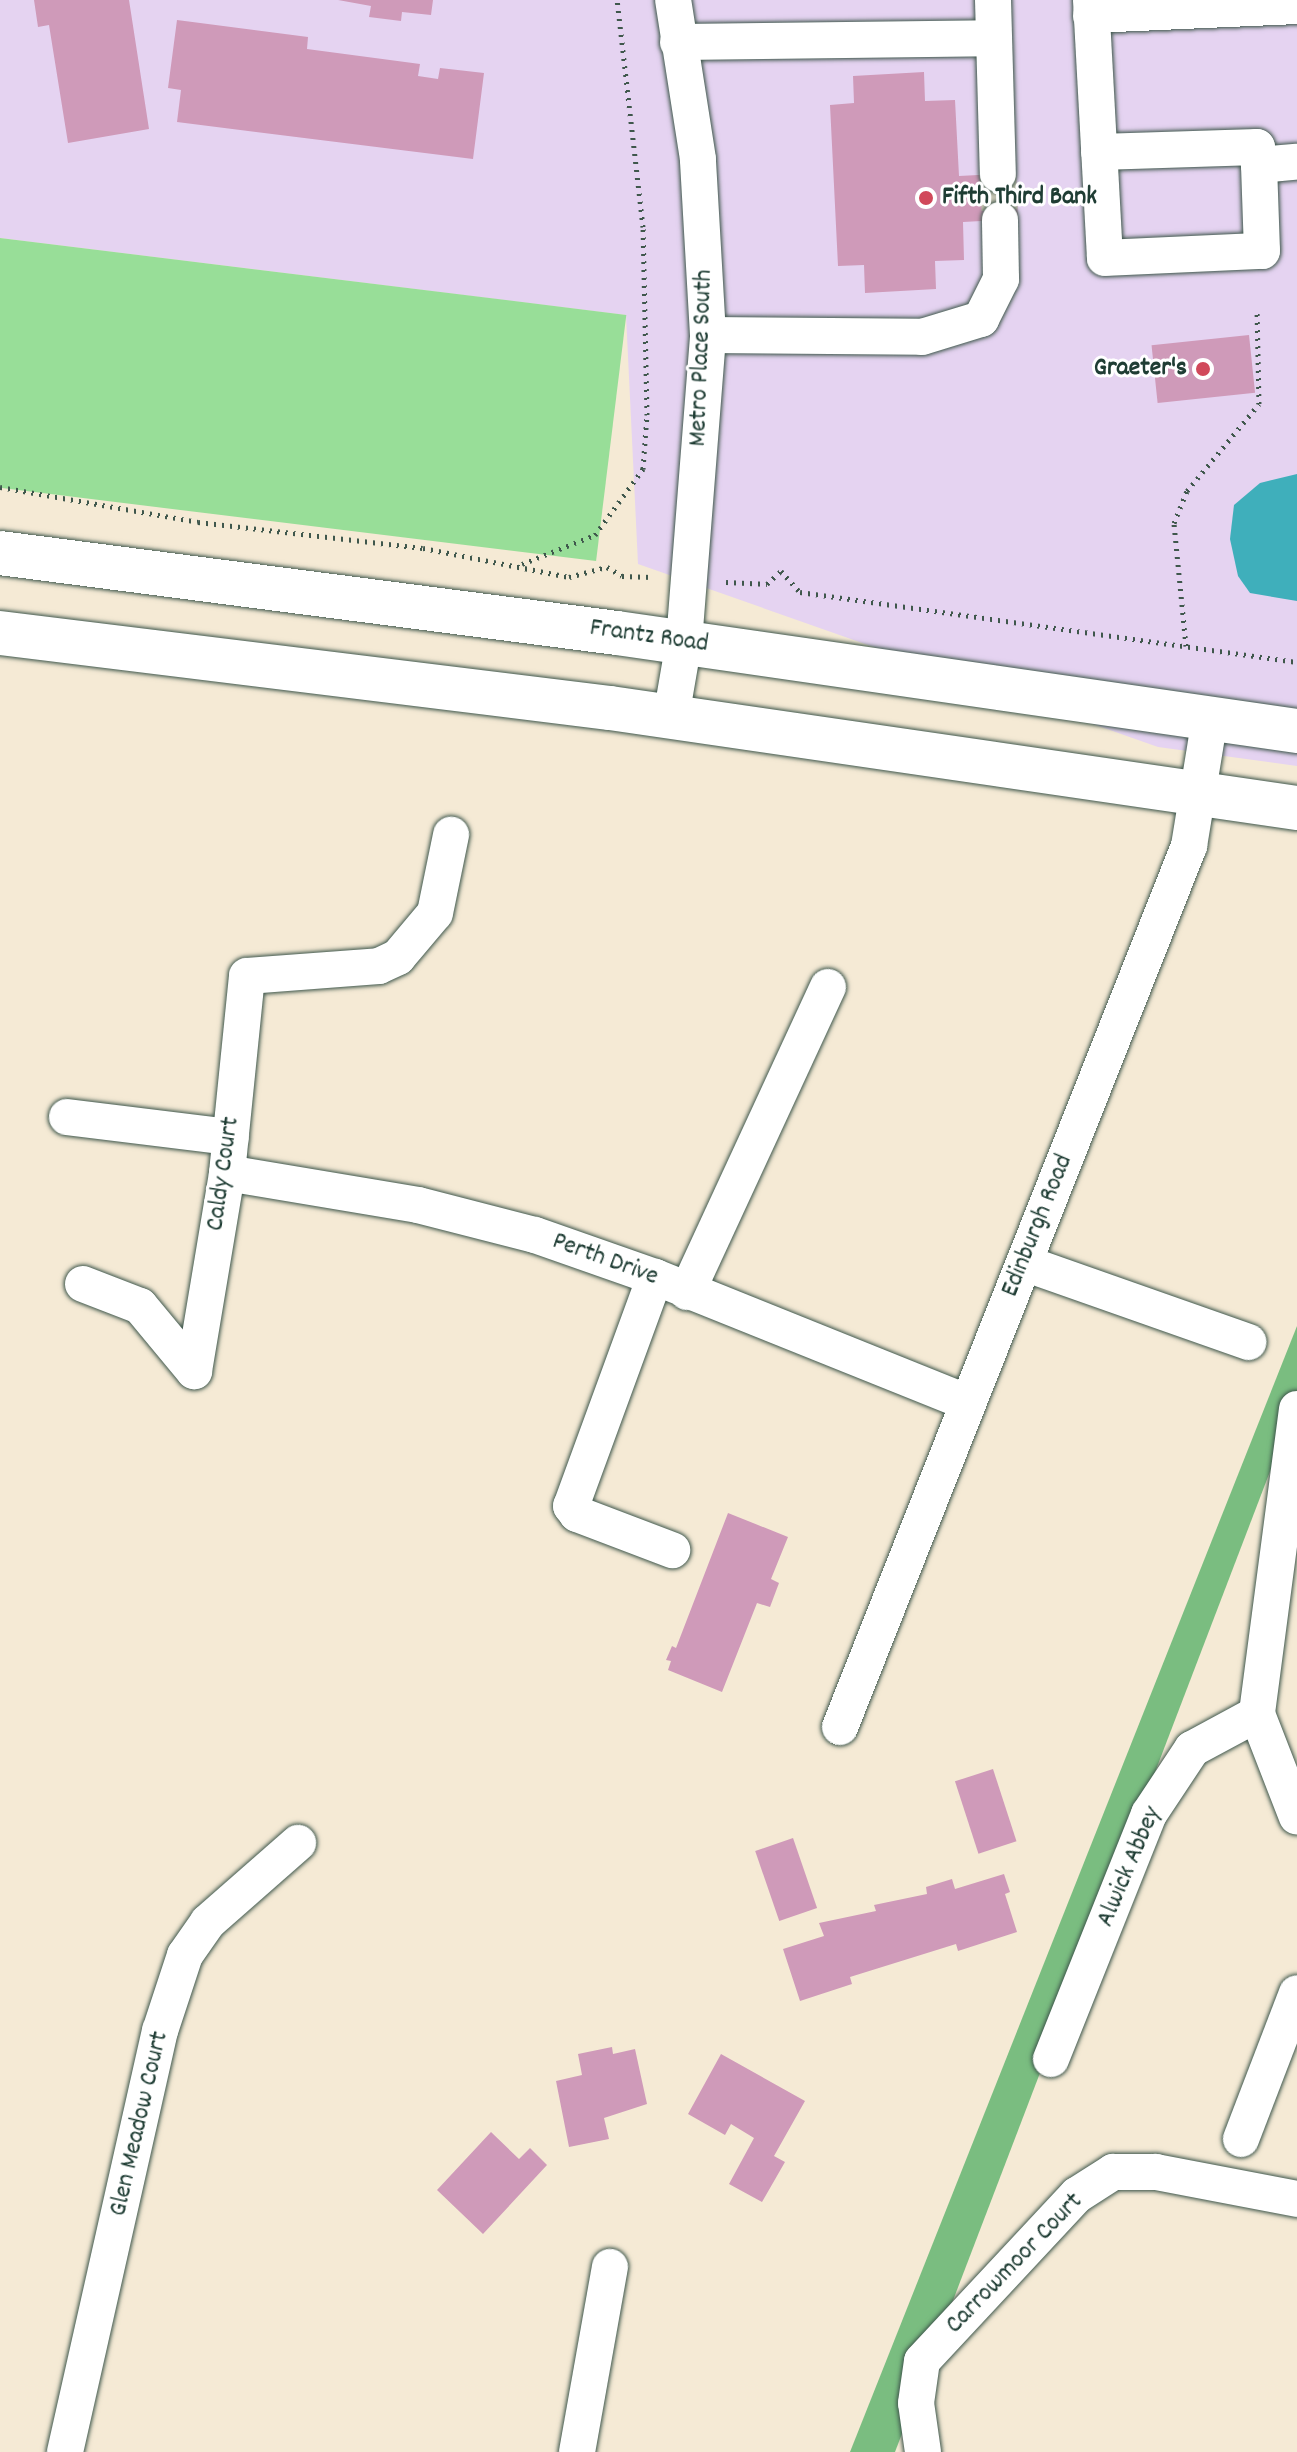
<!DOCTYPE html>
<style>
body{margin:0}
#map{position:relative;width:1297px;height:2452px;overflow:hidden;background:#f5ead5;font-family:Dekko,sans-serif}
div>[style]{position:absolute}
.built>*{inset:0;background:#e5d3f1}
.green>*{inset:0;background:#98de98;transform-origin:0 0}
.forest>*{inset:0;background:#7abd80}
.water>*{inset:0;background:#3fafbb}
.building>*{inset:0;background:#cf9ab9;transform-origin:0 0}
.minor-tunnel>*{height:36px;margin-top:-18px;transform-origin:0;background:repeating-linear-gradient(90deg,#cac7b5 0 36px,transparent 0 54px)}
.path>*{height:5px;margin-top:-2.5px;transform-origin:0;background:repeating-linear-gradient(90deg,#3f574c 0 2px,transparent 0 8px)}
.roads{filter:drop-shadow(0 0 2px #3f574c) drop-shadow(0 0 2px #3f574c)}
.minor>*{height:36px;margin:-18px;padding:0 18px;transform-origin:18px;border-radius:18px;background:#fff}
.major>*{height:44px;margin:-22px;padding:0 22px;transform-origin:22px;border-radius:22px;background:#fff}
.dots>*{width:22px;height:22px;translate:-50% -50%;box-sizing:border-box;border:4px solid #fff;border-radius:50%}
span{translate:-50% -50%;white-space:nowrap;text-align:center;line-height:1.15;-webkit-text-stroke:6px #fff;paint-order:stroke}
.poi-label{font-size:26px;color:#1f3d34;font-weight:700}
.left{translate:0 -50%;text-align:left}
.right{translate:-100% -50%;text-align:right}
.street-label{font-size:26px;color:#1f3d34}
</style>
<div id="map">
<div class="built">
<i style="clip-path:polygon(0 0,1297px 0,1297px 766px,1158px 747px,638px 564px,626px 315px,0 238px)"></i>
</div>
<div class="green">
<i style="left:0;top:238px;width:631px;height:248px;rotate:7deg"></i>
</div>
<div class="forest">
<i style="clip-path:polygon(1297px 1326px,1297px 1401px,895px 2452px,850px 2452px)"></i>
</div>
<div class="water">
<i style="clip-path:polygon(1297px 474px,1297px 601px,1250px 593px,1238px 576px,1230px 539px,1234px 505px,1260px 483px)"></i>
</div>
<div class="building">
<i style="clip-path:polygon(34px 0,129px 0,149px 129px,68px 143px,49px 25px,38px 27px)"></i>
<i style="clip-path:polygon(338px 0,433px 0,431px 15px,402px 12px,401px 21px,369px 17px,371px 6px)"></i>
<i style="clip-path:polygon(177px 20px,308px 37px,307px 49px,420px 64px,418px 76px,438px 79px,440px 68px,484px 73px,473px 159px,177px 122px,181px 90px,168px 88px)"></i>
<i style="clip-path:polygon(924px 72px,925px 101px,955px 100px,959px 176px,1016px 173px,1018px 219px,963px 222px,964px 260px,935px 261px,936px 289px,865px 293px,864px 265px,838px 266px,830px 105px,854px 103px,853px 76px)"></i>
<i style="left:1249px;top:335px;width:58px;height:98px;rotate:84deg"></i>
<i style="clip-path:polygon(728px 1513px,788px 1537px,771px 1579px,779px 1583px,770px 1607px,757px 1603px,722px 1692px,668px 1670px,671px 1661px,666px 1660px,672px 1646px,676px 1648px)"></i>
<i style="left:993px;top:1769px;width:76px;height:40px;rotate:72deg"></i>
<i style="left:793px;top:1838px;width:74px;height:40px;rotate:71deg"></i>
<i style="clip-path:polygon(1004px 1874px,1010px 1892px,1005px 1894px,1017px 1932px,958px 1951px,956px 1944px,850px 1977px,852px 1984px,800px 2001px,783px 1949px,824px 1936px,819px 1923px,876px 1911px,874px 1905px,927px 1894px,926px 1887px,952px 1879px,955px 1889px)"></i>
<i style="clip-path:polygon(612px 2047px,613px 2054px,635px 2049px,647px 2104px,604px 2118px,609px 2139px,569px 2147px,556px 2081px,582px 2075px,578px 2054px)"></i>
<i style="clip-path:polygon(721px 2054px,805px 2101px,774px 2156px,785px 2162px,762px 2202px,729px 2184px,754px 2138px,731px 2124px,725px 2135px,688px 2114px)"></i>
<i style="clip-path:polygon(491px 2132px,519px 2159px,530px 2148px,547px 2165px,483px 2234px,437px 2190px)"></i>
</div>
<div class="minor-tunnel">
<i style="left:998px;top:174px;width:46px;rotate:87.5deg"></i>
</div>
<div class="path">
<i style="left:0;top:487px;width:201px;rotate:10deg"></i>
<i style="left:198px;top:522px;width:226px;rotate:6.6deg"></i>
<i style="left:423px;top:548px;width:149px;rotate:11.2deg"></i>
<i style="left:569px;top:577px;width:39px;rotate:-15deg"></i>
<i style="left:607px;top:567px;width:17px;rotate:31deg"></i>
<i style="left:622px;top:576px;width:30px;rotate:2deg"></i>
<i style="left:522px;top:564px;width:79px;rotate:-21.7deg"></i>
<i style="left:595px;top:535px;width:82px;rotate:-54deg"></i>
<i style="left:643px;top:469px;width:54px;rotate:-85.8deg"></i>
<i style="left:647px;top:415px;width:188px;rotate:-91.2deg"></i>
<i style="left:643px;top:227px;width:228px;rotate:-96.5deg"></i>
<i style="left:726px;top:582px;width:41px;rotate:2.8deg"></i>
<i style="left:767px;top:584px;width:19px;rotate:-43deg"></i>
<i style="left:781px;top:571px;width:28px;rotate:48deg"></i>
<i style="left:800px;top:592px;width:502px;rotate:8.02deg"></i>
<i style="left:1186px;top:646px;width:124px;rotate:-95.6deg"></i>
<i style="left:1174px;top:523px;width:35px;rotate:-68deg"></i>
<i style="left:1187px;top:491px;width:113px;rotate:-50.4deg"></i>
<i style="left:1259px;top:404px;width:95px;rotate:-91.2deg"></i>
</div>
<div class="roads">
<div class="minor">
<i style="left:993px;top:0;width:174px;rotate:88.4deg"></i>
<i style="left:1091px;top:0;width:258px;rotate:86.9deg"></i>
<i style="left:1105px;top:258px;width:157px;rotate:-2.6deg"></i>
<i style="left:1262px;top:251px;width:86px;rotate:-92deg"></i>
<i style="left:1259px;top:165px;width:38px;rotate:-5deg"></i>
<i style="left:1091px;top:15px;width:206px;rotate:-2.5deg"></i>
<i style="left:678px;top:42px;width:315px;rotate:-0.7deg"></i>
<i style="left:1099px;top:152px;width:158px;rotate:-1.8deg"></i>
<i style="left:1257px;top:147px;width:18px;rotate:84deg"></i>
<i style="left:708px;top:335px;width:214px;rotate:0.5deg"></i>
<i style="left:922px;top:337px;width:62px;rotate:-17deg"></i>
<i style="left:981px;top:319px;width:45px;rotate:-63.4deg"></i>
<i style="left:1001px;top:279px;width:59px;rotate:-91deg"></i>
<i style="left:671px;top:717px;width:76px;rotate:-80.2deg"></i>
<i style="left:684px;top:642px;width:308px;rotate:-85.5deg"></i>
<i style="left:708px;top:335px;width:176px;rotate:-93.3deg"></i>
<i style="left:698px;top:159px;width:161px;rotate:-98.9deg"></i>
<i style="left:67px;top:1117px;width:165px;rotate:7deg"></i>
<i style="left:227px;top:1173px;width:194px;rotate:9.5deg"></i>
<i style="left:418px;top:1205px;width:121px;rotate:14.4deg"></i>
<i style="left:535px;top:1235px;width:127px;rotate:19.3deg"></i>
<i style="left:655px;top:1277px;width:337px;rotate:21.9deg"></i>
<i style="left:1024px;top:1263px;width:238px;rotate:19.4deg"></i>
<i style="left:655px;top:1277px;width:244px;rotate:110.1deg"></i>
<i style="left:571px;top:1506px;width:10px;rotate:53deg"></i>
<i style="left:577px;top:1514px;width:102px;rotate:20.8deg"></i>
<i style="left:83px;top:1284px;width:61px;rotate:21.1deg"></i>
<i style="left:140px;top:1306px;width:85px;rotate:50.3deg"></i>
<i style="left:687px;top:1292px;width:336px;rotate:-65.2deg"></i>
<i style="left:194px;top:1371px;width:201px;rotate:-80.5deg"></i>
<i style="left:227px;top:1173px;width:198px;rotate:-84.2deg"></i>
<i style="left:247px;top:976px;width:132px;rotate:-4.3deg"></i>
<i style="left:379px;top:966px;width:21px;rotate:-25deg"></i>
<i style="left:398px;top:957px;width:57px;rotate:-49.9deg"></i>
<i style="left:435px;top:913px;width:80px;rotate:-78.4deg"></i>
<i style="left:1297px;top:1409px;width:308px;rotate:97.5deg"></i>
<i style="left:1257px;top:1714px;width:110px;rotate:68.8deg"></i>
<i style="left:840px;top:1727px;width:948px;rotate:-68.39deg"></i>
<i style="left:1189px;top:846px;width:130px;rotate:-80.7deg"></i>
<i style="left:1051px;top:2059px;width:264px;rotate:-68.2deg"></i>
<i style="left:1149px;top:1814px;width:78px;rotate:-56.5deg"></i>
<i style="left:1192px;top:1749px;width:74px;rotate:-28.3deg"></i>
<i style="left:1241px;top:2139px;width:156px;rotate:-69deg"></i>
<i style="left:65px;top:2452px;width:432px;rotate:-77.3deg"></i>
<i style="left:160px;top:2031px;width:80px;rotate:-71.8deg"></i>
<i style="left:185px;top:1955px;width:40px;rotate:-55.1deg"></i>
<i style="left:208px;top:1922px;width:120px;rotate:-41.3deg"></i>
<i style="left:577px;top:2452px;width:188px;rotate:-79.9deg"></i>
<i style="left:923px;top:2452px;width:49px;rotate:-98.1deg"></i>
<i style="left:916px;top:2403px;width:42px;rotate:-81.9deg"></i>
<i style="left:922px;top:2361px;width:227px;rotate:-47deg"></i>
<i style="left:1077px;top:2195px;width:43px;rotate:-32.6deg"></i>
<i style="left:1113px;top:2172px;width:43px"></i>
<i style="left:1156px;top:2172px;width:144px;rotate:10.8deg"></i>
</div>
<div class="major">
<i style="left:0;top:553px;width:622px;rotate:7.39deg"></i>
<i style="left:617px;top:633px;width:687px;rotate:8.2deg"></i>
<i style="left:0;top:633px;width:615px;rotate:7.01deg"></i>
<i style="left:610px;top:708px;width:694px;rotate:8.28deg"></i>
</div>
</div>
<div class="dots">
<i style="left:926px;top:198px;background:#d1495b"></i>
<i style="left:1203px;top:369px;background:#d1495b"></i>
</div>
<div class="poi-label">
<span class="left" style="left:942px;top:198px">Fifth Third Bank</span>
<span class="right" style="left:1187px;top:369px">Graeter's</span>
</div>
<div class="street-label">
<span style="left:702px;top:358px;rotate:-88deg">Metro Place South</span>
<span style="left:649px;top:637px;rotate:8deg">Frantz Road</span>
<span style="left:224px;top:1174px;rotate:-82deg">Caldy Court</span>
<span style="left:1038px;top:1226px;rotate:-68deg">Edinburgh Road</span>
<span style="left:605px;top:1260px;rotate:20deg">Perth Drive</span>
<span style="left:1130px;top:1867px;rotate:-67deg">Alwick Abbey</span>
<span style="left:140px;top:2124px;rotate:-77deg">Glen Meadow Court</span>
<span style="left:1015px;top:2264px;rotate:-46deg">Carrowmoor Court</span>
</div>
</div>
